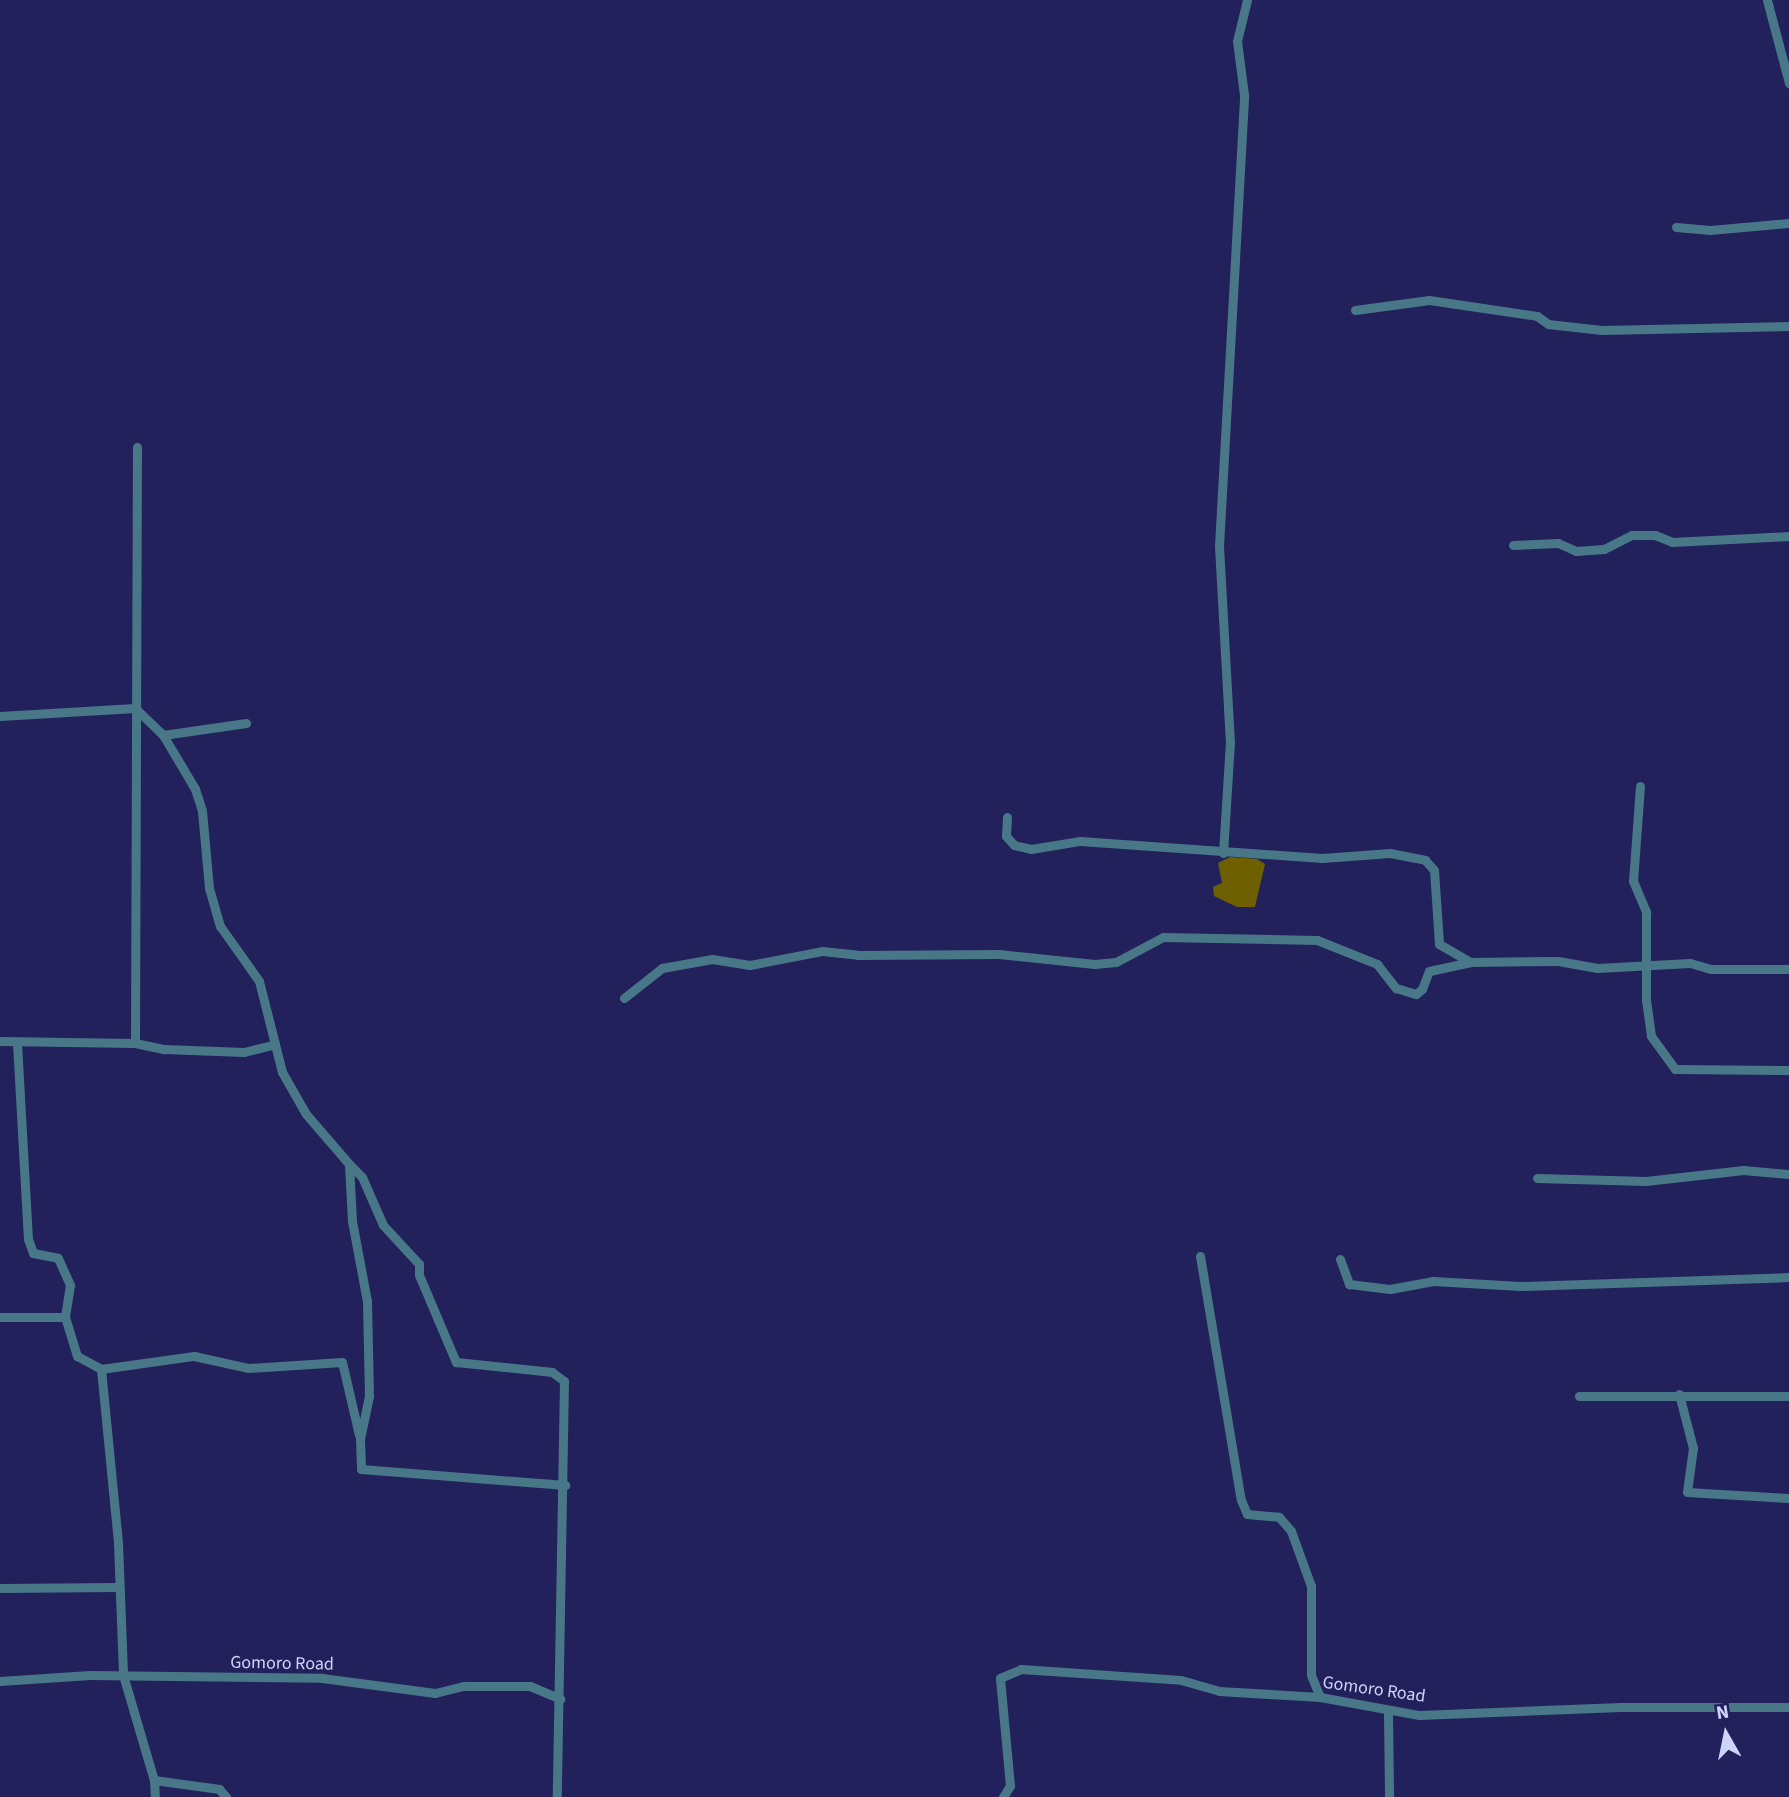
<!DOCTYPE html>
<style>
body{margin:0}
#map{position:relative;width:1789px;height:1797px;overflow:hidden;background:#22215b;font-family:"Source Sans 3",sans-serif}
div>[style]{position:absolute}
.forest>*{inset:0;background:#6e6000}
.street>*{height:9px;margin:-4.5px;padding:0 4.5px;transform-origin:4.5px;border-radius:4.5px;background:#487887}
span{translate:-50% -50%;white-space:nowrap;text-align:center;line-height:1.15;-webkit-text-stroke:7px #22215b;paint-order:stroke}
.street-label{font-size:18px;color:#ced4f8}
.north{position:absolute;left:1691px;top:1699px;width:70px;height:70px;-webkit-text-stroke:5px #22215b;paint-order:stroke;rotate:351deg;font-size:19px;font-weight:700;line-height:28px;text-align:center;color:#ced4f8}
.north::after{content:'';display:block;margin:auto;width:24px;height:32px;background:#ced4f8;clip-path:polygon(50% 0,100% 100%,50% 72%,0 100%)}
</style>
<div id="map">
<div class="forest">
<i style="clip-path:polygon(1230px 857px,1257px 859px,1265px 864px,1255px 907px,1237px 907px,1214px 896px,1213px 887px,1222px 883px,1218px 863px)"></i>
</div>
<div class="street">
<i style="left:1767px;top:0;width:86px;rotate:75.2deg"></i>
<i style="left:1676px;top:227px;width:34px;rotate:5deg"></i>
<i style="left:1710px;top:230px;width:79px;rotate:-5.1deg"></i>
<i style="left:1355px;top:310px;width:75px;rotate:-7.7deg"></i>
<i style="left:1429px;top:300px;width:109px;rotate:8.4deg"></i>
<i style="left:1537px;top:316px;width:14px;rotate:36deg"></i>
<i style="left:1548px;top:324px;width:54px;rotate:6.3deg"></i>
<i style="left:1602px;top:330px;width:187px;rotate:-1.2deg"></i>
<i style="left:1513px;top:545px;width:45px;rotate:-2.5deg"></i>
<i style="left:1558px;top:543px;width:20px;rotate:24deg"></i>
<i style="left:1576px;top:551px;width:28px;rotate:-4deg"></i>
<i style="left:1604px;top:549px;width:31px;rotate:-27deg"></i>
<i style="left:1632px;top:535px;width:23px"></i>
<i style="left:1655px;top:535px;width:18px;rotate:22deg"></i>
<i style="left:1672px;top:542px;width:117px;rotate:-2.9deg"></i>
<i style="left:135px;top:708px;width:39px;rotate:44deg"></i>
<i style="left:163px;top:735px;width:63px;rotate:59.3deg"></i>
<i style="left:195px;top:789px;width:23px;rotate:72deg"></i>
<i style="left:202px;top:811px;width:77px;rotate:84.8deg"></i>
<i style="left:209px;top:888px;width:40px;rotate:74deg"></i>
<i style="left:220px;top:926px;width:67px;rotate:54.7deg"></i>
<i style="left:259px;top:981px;width:94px;rotate:75.8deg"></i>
<i style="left:282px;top:1072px;width:48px;rotate:60.3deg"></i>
<i style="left:306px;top:1114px;width:66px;rotate:49.3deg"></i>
<i style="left:349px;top:1164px;width:57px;rotate:87deg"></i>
<i style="left:352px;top:1221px;width:81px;rotate:79.4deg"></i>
<i style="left:367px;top:1301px;width:95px;rotate:88.8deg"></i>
<i style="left:369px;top:1396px;width:44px;rotate:101.8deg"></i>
<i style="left:360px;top:1439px;width:30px;rotate:88deg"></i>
<i style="left:361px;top:1469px;width:205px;rotate:4.5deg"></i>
<i style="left:0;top:716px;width:135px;rotate:-3.4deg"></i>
<i style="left:163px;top:735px;width:84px;rotate:-8.2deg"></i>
<i style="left:1640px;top:786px;width:95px;rotate:94.2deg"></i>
<i style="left:1633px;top:881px;width:34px;rotate:67deg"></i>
<i style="left:1646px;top:912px;width:88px;rotate:90deg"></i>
<i style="left:1646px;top:1000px;width:36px;rotate:82deg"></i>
<i style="left:1651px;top:1036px;width:41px;rotate:54deg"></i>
<i style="left:1675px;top:1069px;width:114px;rotate:0.5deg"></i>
<i style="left:1007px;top:817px;width:19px;rotate:93deg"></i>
<i style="left:1006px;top:836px;width:12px;rotate:48deg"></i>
<i style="left:1014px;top:845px;width:17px;rotate:13deg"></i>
<i style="left:1031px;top:849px;width:50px;rotate:-9.3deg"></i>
<i style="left:1080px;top:841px;width:243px;rotate:4deg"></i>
<i style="left:1322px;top:858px;width:68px;rotate:-4.2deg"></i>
<i style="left:1390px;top:853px;width:36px;rotate:11deg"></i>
<i style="left:1425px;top:860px;width:13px;rotate:48deg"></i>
<i style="left:1434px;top:870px;width:74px;rotate:86.1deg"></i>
<i style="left:1439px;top:944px;width:34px;rotate:30deg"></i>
<i style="left:1223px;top:853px;width:110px;rotate:-86.4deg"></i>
<i style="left:1230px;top:743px;width:197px;rotate:-93.2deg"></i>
<i style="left:1219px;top:546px;width:452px;rotate:-86.8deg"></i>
<i style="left:1244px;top:95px;width:54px;rotate:-97.4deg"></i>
<i style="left:1237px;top:41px;width:42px;rotate:-76.3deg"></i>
<i style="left:624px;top:998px;width:48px;rotate:-38.3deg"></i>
<i style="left:662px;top:968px;width:51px;rotate:-10.2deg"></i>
<i style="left:712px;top:959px;width:38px;rotate:9deg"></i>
<i style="left:750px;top:965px;width:73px;rotate:-11deg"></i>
<i style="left:822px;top:951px;width:36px;rotate:6deg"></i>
<i style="left:858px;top:955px;width:141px;rotate:-0.4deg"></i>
<i style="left:999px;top:954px;width:96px;rotate:6deg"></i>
<i style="left:1094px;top:964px;width:22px;rotate:-5deg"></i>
<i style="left:1116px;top:962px;width:53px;rotate:-28deg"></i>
<i style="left:1163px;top:937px;width:154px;rotate:1.1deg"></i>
<i style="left:1317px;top:940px;width:65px;rotate:21.8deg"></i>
<i style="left:1377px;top:964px;width:31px;rotate:52deg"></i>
<i style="left:1396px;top:988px;width:21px;rotate:17deg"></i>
<i style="left:1416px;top:994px;width:8px;rotate:-40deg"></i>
<i style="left:1422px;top:989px;width:19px;rotate:-69deg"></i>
<i style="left:1429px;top:971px;width:43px;rotate:-12.1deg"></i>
<i style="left:1471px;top:962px;width:87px;rotate:-0.7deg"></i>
<i style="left:1558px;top:961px;width:40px;rotate:10deg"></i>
<i style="left:1597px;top:968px;width:93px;rotate:-3.1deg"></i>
<i style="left:1690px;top:963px;width:22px;rotate:16deg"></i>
<i style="left:1711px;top:969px;width:78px"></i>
<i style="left:0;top:1041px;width:135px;rotate:0.8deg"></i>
<i style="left:135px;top:1043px;width:30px;rotate:12deg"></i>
<i style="left:164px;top:1049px;width:80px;rotate:2.1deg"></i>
<i style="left:244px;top:1052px;width:32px;rotate:-14deg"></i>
<i style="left:17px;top:1043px;width:196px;rotate:86.8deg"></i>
<i style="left:28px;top:1239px;width:15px;rotate:70deg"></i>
<i style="left:33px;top:1253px;width:25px;rotate:11deg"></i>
<i style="left:58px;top:1258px;width:30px;rotate:66deg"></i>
<i style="left:70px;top:1285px;width:32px;rotate:99deg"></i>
<i style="left:65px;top:1317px;width:41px;rotate:72.9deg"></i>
<i style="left:77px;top:1356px;width:27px;rotate:28deg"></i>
<i style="left:101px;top:1369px;width:175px;rotate:84.4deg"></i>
<i style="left:118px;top:1543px;width:132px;rotate:87.8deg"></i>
<i style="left:123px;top:1675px;width:109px;rotate:73.6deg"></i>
<i style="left:154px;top:1780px;width:66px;rotate:7.9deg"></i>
<i style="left:219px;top:1789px;width:11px;rotate:49deg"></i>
<i style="left:135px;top:1043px;width:596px;rotate:-89.81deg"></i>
<i style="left:349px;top:1164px;width:18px;rotate:45deg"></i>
<i style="left:362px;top:1177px;width:52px;rotate:66.4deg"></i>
<i style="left:383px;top:1225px;width:53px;rotate:47.3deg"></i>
<i style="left:419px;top:1264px;width:11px;rotate:90deg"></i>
<i style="left:419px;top:1275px;width:95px;rotate:67deg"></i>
<i style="left:456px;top:1362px;width:97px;rotate:5.9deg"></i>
<i style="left:552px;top:1372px;width:15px;rotate:37deg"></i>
<i style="left:564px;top:1381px;width:416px;rotate:91deg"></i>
<i style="left:1537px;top:1178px;width:109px;rotate:1.6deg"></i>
<i style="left:1646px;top:1181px;width:98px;rotate:-6.5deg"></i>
<i style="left:1743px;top:1170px;width:46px;rotate:5deg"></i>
<i style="left:1200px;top:1256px;width:247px;rotate:80.5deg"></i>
<i style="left:1241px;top:1500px;width:15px;rotate:67deg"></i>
<i style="left:1247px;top:1514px;width:32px;rotate:5deg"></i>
<i style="left:1279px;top:1517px;width:18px;rotate:49deg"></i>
<i style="left:1291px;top:1531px;width:59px;rotate:70deg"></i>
<i style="left:1311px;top:1586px;width:89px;rotate:90deg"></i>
<i style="left:1311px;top:1675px;width:24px;rotate:68deg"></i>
<i style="left:1340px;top:1259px;width:27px;rotate:70deg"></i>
<i style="left:1349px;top:1284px;width:41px;rotate:7deg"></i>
<i style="left:1390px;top:1289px;width:44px;rotate:-10.5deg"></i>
<i style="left:1433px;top:1281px;width:87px;rotate:3.3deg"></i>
<i style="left:1520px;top:1286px;width:269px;rotate:-1.9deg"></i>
<i style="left:0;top:1317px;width:65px"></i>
<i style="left:101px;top:1369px;width:94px;rotate:-8deg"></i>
<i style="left:194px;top:1356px;width:55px;rotate:12.5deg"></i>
<i style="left:248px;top:1368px;width:94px;rotate:-3.7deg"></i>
<i style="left:342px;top:1362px;width:75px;rotate:76.9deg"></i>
<i style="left:1679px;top:1394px;width:56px;rotate:75.5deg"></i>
<i style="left:1693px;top:1448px;width:44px;rotate:97.8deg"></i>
<i style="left:1687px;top:1492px;width:102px;rotate:3.4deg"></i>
<i style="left:1579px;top:1396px;width:210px"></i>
<i style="left:0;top:1588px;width:118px;rotate:-0.5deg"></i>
<i style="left:0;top:1681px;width:90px;rotate:-3.8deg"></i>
<i style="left:90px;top:1675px;width:232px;rotate:0.7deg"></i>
<i style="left:322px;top:1678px;width:114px;rotate:7.6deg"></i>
<i style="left:435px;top:1693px;width:30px;rotate:-14deg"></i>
<i style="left:464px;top:1686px;width:66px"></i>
<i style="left:530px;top:1686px;width:33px;rotate:23deg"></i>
<i style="left:1388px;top:1712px;width:85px;rotate:89.3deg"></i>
<i style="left:154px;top:1780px;width:17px;rotate:87deg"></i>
<i style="left:1003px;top:1797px;width:13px;rotate:-58deg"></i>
<i style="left:1010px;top:1786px;width:108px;rotate:-95.3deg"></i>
<i style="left:1000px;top:1678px;width:23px;rotate:-23deg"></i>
<i style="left:1021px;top:1669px;width:160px;rotate:3.9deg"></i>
<i style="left:1181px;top:1680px;width:40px;rotate:16deg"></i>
<i style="left:1219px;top:1691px;width:101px;rotate:3.4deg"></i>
<i style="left:1320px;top:1697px;width:101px;rotate:10.3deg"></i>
<i style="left:1419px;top:1715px;width:202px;rotate:-2.3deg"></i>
<i style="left:1621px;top:1707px;width:168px"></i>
</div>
<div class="street-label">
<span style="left:282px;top:1664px;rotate:1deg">Gomoro Road</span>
<span style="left:1374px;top:1690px;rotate:8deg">Gomoro Road</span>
</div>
<div class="north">N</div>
</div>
